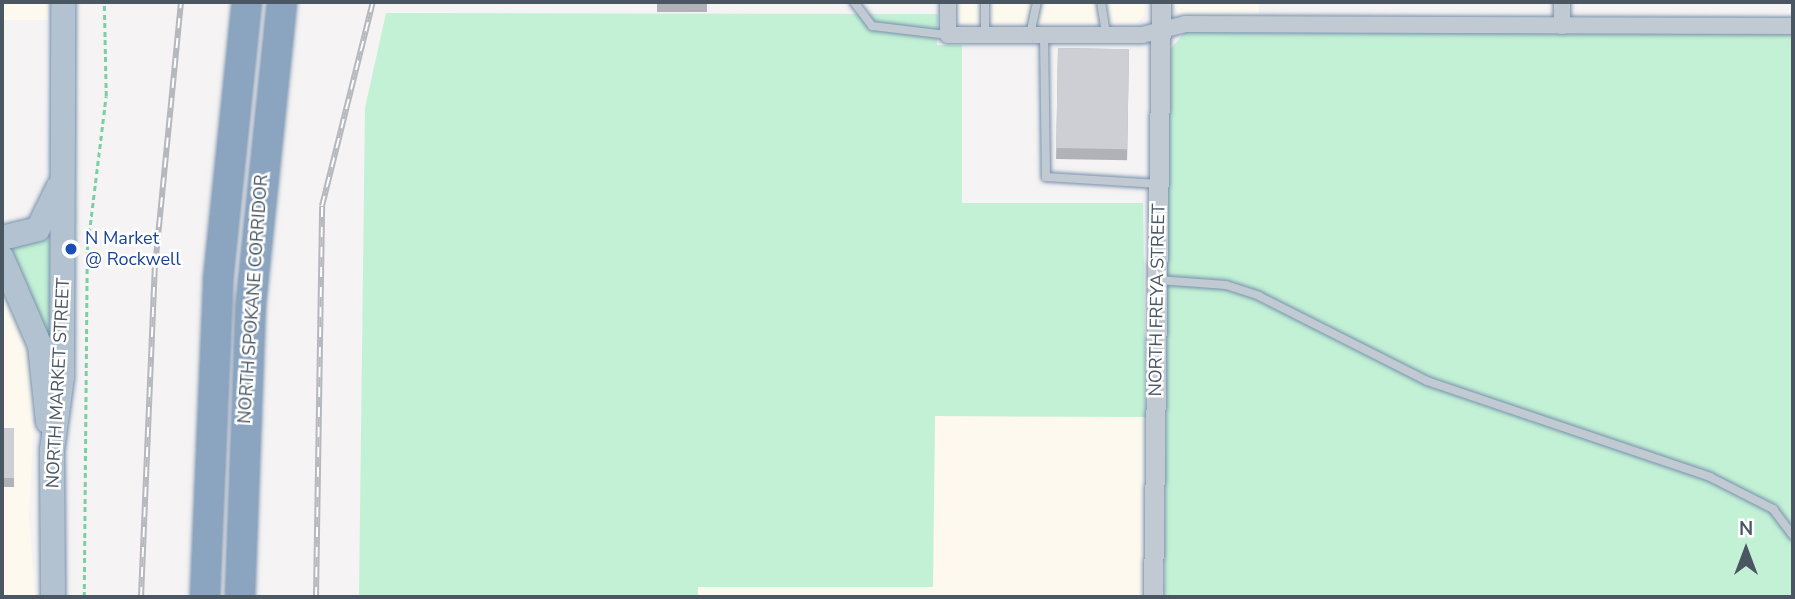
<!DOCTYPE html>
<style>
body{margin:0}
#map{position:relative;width:1795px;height:599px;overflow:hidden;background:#f5f3f3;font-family:"Nunito Sans",sans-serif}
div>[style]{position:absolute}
.commercial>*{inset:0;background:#fdf9ef;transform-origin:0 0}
.green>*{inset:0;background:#c3f1d5}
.path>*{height:2.5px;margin-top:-1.25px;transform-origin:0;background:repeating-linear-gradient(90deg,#7ad0a6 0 5px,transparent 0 8.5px)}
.roads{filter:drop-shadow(0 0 2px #7690ad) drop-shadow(0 0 2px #7690ad)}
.service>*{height:8px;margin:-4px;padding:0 4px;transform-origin:4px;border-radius:4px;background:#c1cad2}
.minor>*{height:16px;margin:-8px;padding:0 8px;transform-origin:8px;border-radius:8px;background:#c1cad2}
.tertiary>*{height:19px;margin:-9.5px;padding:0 9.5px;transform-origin:9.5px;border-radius:9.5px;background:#c1cad2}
.primary>*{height:24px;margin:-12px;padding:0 12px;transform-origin:12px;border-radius:12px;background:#b3c2d1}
.motorway>*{height:28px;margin:-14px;padding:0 14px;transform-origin:14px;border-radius:14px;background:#8ba5c1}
.rail>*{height:6px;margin-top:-3px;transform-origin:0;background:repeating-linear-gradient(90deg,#fff 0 10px,#b5b8bd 0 20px);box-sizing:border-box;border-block:2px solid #b5b8bd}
.wall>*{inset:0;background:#b0b2b7;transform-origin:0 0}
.building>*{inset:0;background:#cdcfd5;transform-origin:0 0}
.dots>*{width:19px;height:19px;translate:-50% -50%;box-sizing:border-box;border:4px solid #fff;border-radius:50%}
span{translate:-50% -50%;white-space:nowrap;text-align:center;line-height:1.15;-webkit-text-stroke:5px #fff;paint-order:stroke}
.transit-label{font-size:18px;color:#164399}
.left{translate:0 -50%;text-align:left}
.street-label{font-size:18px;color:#4a5661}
.frame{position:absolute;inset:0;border:4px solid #4a5661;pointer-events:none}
.north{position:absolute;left:1711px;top:515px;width:70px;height:70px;-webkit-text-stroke:5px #fff;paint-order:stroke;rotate:0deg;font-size:19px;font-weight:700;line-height:28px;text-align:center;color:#4a5661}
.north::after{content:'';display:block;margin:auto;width:24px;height:32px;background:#4a5661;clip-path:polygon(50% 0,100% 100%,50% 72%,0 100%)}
</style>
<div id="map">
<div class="commercial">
<i style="left:2px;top:2px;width:46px;height:18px"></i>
<i style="clip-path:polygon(955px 2px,1145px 2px,1144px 15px,1135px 25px,973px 26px,960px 23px)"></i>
<i style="clip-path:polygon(1171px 2px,1259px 2px,1259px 16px,1180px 15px)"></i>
<i style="clip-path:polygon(2px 274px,19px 310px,36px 377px,29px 516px,35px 597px,2px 597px)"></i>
<i style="clip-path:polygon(935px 416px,1146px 417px,1143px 597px,698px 597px,698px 587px,933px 587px)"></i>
</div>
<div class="green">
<i style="clip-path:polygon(386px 13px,938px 14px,937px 45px,962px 45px,962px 203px,1143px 203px,1146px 417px,935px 416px,933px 587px,698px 587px,698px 597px,359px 597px,365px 108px)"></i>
<i style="clip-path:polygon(1185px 32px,1793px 34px,1793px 597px,1164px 597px,1169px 51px)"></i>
<i style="clip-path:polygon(47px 239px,54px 246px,55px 371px,6px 249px,9px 242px)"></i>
</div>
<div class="path">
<i style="left:84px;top:597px;width:347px;rotate:-89.5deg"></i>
<i style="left:87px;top:250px;width:155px;rotate:-83deg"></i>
<i style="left:106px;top:96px;width:94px;rotate:-91.2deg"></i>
</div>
<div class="roads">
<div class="service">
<i style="left:854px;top:2px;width:30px;rotate:53deg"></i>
<i style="left:872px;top:26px;width:77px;rotate:6.8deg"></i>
<i style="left:1101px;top:2px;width:33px;rotate:81deg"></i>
<i style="left:985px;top:35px;width:33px;rotate:-90deg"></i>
<i style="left:1030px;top:35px;width:34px;rotate:-78deg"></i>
<i style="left:1044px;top:35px;width:142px;rotate:89.2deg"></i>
<i style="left:1046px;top:177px;width:113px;rotate:3.5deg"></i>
<i style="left:1158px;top:280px;width:68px;rotate:4.2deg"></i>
<i style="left:1226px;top:285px;width:35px;rotate:18deg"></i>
<i style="left:1259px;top:296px;width:188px;rotate:26.8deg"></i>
<i style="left:1427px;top:381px;width:299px;rotate:18.7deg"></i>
<i style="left:1710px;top:477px;width:71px;rotate:26.9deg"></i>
<i style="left:1773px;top:509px;width:34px;rotate:53deg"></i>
</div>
<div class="minor">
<i style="left:948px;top:2px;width:33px;rotate:90deg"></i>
<i style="left:948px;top:35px;width:194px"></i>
<i style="left:1142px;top:35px;width:44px;rotate:-14.3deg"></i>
<i style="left:1185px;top:24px;width:608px;rotate:0.19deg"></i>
<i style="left:1562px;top:26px;width:24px;rotate:-90deg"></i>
</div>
<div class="tertiary">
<i style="left:1153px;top:597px;width:595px;rotate:-89.23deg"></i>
</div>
<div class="primary">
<i style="left:2px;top:238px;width:37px;rotate:-14deg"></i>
<i style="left:38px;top:229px;width:46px;rotate:-64deg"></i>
<i style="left:2px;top:258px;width:96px;rotate:66.6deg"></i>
<i style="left:40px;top:346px;width:76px;rotate:84deg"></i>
<i style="left:53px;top:597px;width:147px;rotate:-90.4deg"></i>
<i style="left:52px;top:450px;width:74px;rotate:-82.2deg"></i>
<i style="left:62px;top:377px;width:375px;rotate:-89.8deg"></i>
</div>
<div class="motorway">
<i style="left:205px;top:597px;width:316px;rotate:-87.6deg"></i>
<i style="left:218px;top:281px;width:281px;rotate:-84.1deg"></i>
<i style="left:240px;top:597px;width:295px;rotate:-87.9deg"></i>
<i style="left:251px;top:302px;width:302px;rotate:-84.1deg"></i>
</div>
</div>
<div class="rail">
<i style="left:141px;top:597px;width:330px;rotate:-87.6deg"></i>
<i style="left:155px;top:267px;width:266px;rotate:-84.4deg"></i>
<i style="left:316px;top:597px;width:391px;rotate:-89.1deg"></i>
<i style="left:322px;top:206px;width:210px;rotate:-76deg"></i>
</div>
<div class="wall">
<i style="left:657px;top:2px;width:50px;height:10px"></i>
<i style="left:1058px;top:48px;width:71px;height:111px;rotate:1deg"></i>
<i style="left:2px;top:428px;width:12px;height:59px"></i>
</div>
<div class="building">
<i style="left:1058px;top:48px;width:71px;height:100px;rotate:1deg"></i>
<i style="left:2px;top:428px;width:12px;height:50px"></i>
</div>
<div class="dots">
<i style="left:71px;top:249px;background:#1a4fb4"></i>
</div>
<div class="transit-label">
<span class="left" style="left:85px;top:249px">N Market<br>@ Rockwell</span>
</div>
<div class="street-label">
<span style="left:253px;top:299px;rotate:-86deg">NORTH SPOKANE CORRIDOR</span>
<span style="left:1157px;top:300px;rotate:-89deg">NORTH FREYA STREET</span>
<span style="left:58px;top:383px;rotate:-87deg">NORTH MARKET STREET</span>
</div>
<div class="frame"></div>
<div class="north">N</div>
</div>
